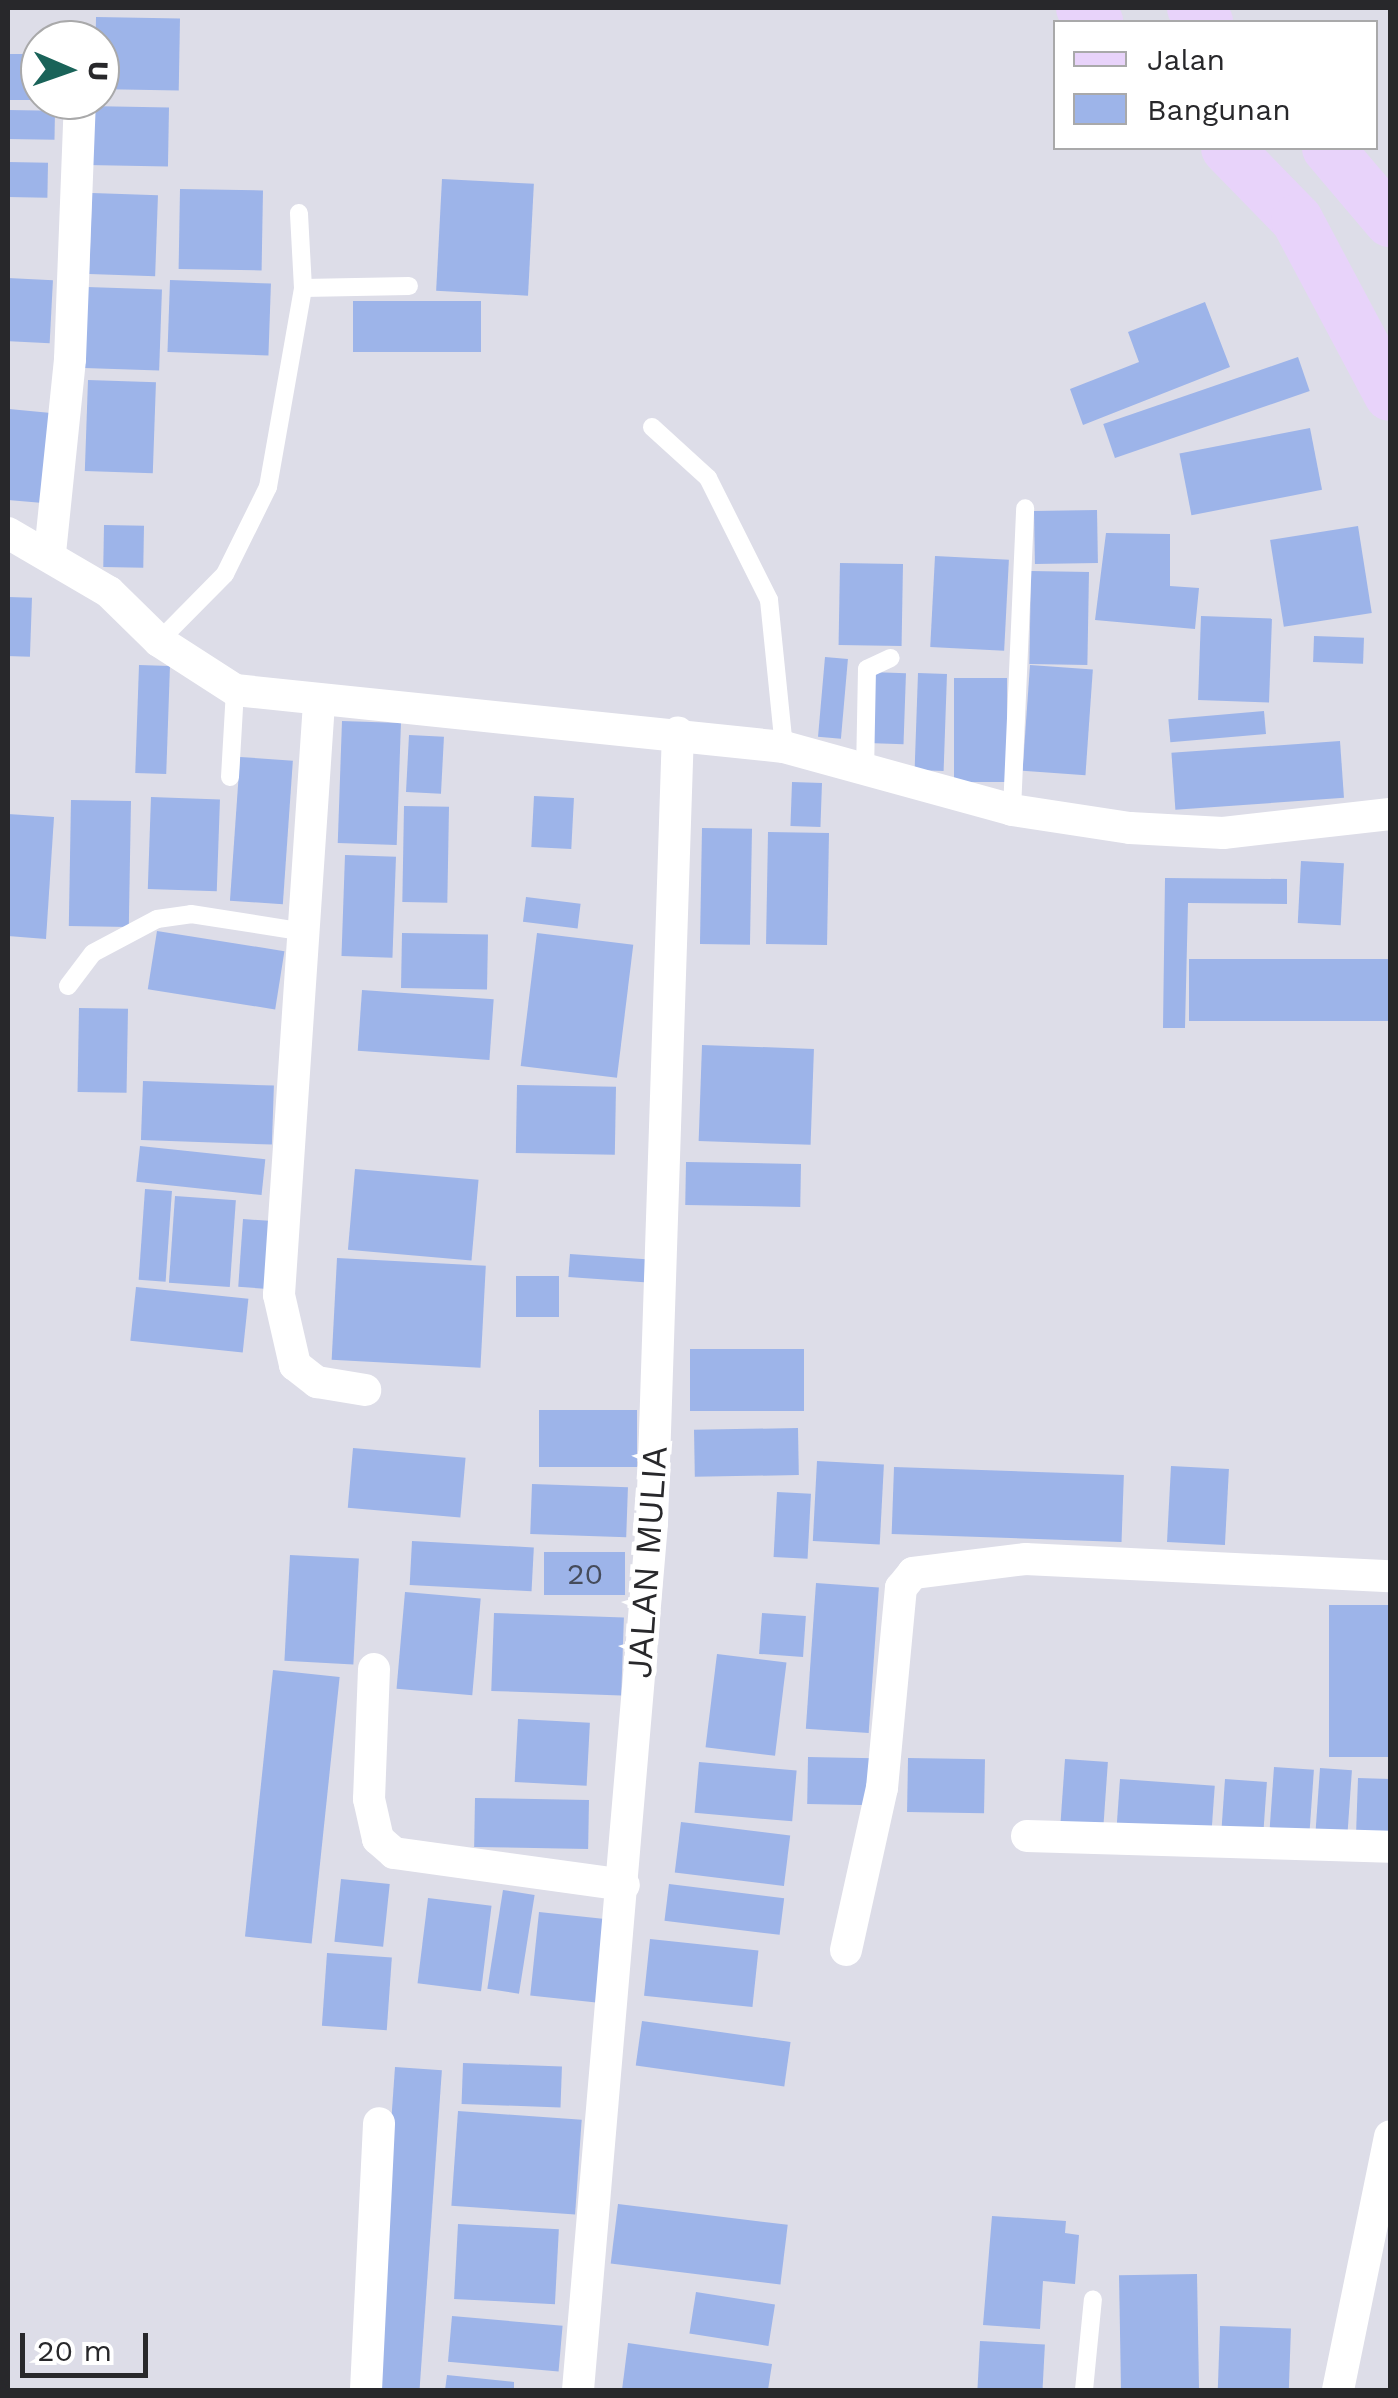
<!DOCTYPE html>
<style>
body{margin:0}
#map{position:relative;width:1398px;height:2398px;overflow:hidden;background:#dddde8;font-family:"Work Sans",sans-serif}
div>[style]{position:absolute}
.building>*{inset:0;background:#9db4e9;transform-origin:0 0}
.lane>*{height:18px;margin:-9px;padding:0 9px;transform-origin:9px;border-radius:9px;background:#fff}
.street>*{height:32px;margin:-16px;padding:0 16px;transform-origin:16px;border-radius:16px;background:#fff}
.primary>*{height:52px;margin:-26px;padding:0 26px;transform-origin:26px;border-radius:26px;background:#e8d3fa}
span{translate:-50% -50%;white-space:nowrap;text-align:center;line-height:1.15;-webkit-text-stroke:10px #fff;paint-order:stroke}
.number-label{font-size:30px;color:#454b5a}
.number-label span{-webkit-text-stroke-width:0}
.street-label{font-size:35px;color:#28282b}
.frame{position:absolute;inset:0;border:10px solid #28282b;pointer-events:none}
.legend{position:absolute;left:1053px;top:20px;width:325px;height:130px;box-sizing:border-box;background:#fff;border:2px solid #a9a9aa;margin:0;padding:12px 18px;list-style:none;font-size:30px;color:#28282b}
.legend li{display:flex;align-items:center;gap:20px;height:50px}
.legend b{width:50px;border:2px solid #a9a9aa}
.north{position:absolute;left:20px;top:20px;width:100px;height:100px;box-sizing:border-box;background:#fff;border:2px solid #a9a9aa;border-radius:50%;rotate:92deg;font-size:28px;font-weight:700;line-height:40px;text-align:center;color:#28282b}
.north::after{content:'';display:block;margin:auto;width:35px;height:45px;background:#1a6359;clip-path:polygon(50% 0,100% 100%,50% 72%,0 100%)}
.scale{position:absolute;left:20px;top:2333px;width:128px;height:45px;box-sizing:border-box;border:5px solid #28282b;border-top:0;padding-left:12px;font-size:30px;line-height:35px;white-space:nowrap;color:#28282b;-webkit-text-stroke:8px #fff;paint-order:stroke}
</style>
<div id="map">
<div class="building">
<i style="left:96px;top:17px;width:84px;height:72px;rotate:1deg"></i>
<i style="left:8px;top:54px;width:32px;height:46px"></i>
<i style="left:88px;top:106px;width:81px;height:59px;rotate:1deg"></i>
<i style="left:8px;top:110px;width:47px;height:29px;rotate:1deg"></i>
<i style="left:8px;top:162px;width:40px;height:35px;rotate:1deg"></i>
<i style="left:442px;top:179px;width:92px;height:112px;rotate:3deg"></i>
<i style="left:180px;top:189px;width:83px;height:80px;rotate:1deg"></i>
<i style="left:92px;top:193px;width:66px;height:81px;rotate:2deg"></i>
<i style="left:8px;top:278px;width:45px;height:63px;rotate:3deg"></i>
<i style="left:170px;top:280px;width:101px;height:72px;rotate:2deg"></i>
<i style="left:87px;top:287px;width:75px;height:81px;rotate:2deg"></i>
<i style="left:481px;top:301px;width:51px;height:128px;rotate:90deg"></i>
<i style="clip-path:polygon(1205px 302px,1230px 367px,1083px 425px,1070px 389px,1139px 362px,1128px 332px)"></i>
<i style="left:1298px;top:357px;width:36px;height:206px;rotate:71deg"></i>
<i style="left:88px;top:380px;width:68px;height:91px;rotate:2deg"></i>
<i style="clip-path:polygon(9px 409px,51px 413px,43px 503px,8px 500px)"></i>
<i style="left:1310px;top:428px;width:63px;height:133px;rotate:79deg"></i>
<i style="left:1097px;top:510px;width:53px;height:63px;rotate:89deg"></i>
<i style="left:104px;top:525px;width:40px;height:42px;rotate:1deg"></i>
<i style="left:1358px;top:526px;width:88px;height:89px;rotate:81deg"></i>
<i style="clip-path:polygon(1106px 533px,1170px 534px,1170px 586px,1199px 588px,1195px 629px,1095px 620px)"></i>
<i style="left:935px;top:556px;width:74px;height:91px;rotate:3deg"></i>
<i style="left:840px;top:563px;width:63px;height:82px;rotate:1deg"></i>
<i style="left:1031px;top:571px;width:58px;height:93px;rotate:1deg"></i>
<i style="left:8px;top:597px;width:24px;height:59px;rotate:2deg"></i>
<i style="left:1201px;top:616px;width:71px;height:84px;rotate:2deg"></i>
<i style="left:1314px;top:636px;width:50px;height:26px;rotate:2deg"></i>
<i style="left:825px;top:657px;width:23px;height:80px;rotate:5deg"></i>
<i style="left:139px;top:665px;width:31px;height:108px;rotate:2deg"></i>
<i style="left:1030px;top:665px;width:63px;height:106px;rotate:4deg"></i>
<i style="left:870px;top:672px;width:36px;height:71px;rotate:2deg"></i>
<i style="left:918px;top:673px;width:29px;height:97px;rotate:2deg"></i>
<i style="left:954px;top:678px;width:53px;height:104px"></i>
<i style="left:1264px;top:711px;width:23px;height:96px;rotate:85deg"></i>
<i style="left:342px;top:721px;width:59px;height:122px;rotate:2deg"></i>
<i style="left:409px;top:735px;width:35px;height:57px;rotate:3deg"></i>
<i style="left:1340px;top:741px;width:57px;height:169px;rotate:86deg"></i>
<i style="left:240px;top:757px;width:53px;height:144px;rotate:4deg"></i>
<i style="left:792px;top:782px;width:30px;height:44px;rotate:2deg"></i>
<i style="left:534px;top:796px;width:40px;height:51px;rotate:3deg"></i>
<i style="left:151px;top:797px;width:69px;height:92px;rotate:2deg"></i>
<i style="left:71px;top:800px;width:60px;height:126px;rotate:1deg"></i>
<i style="left:404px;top:806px;width:45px;height:96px;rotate:1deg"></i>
<i style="clip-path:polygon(8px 814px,54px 817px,46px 939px,8px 936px)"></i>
<i style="left:702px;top:828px;width:50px;height:116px;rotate:1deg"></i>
<i style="left:768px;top:832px;width:61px;height:112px;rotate:1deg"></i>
<i style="left:345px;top:855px;width:51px;height:101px;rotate:2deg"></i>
<i style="left:1301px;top:861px;width:43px;height:62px;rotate:3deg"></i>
<i style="clip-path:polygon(1165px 878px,1287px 879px,1287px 904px,1188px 903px,1185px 1028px,1163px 1028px)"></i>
<i style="left:526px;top:897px;width:55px;height:25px;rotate:7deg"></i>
<i style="left:157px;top:931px;width:129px;height:59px;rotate:9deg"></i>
<i style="left:402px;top:933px;width:86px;height:55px;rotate:1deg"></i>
<i style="left:537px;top:933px;width:97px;height:134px;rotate:7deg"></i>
<i style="left:1390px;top:959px;width:62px;height:201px;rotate:90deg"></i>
<i style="left:362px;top:990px;width:132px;height:61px;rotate:4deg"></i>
<i style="left:79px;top:1008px;width:49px;height:84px;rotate:1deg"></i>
<i style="left:702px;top:1045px;width:112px;height:96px;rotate:2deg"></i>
<i style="left:143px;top:1081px;width:131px;height:59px;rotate:2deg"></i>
<i style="left:517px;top:1085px;width:99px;height:68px;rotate:1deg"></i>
<i style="left:140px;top:1146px;width:126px;height:36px;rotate:6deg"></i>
<i style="left:686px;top:1162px;width:115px;height:43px;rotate:1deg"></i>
<i style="left:355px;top:1169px;width:124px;height:81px;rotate:5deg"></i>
<i style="left:145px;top:1189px;width:27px;height:91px;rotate:4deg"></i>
<i style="left:175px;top:1196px;width:61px;height:87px;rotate:4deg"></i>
<i style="left:243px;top:1219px;width:26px;height:68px;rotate:4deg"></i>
<i style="left:570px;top:1254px;width:76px;height:23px;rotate:4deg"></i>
<i style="left:337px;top:1258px;width:149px;height:102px;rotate:3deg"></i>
<i style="left:516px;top:1276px;width:43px;height:41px"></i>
<i style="left:136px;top:1287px;width:113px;height:54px;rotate:6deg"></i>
<i style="left:804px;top:1349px;width:62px;height:114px;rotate:90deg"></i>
<i style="left:539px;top:1410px;width:98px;height:57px"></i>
<i style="left:798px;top:1428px;width:47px;height:104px;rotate:89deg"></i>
<i style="left:353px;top:1448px;width:113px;height:60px;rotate:5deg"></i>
<i style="left:817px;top:1461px;width:67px;height:80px;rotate:3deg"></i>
<i style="left:1171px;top:1466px;width:58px;height:76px;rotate:3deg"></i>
<i style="left:894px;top:1467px;width:230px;height:67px;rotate:2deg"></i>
<i style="left:532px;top:1484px;width:96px;height:50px;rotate:2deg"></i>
<i style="left:777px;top:1492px;width:34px;height:65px;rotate:3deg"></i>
<i style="left:412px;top:1541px;width:122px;height:44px;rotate:3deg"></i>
<i style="left:544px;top:1552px;width:81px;height:43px"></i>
<i style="left:290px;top:1555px;width:69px;height:106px;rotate:3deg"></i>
<i style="left:816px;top:1583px;width:63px;height:146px;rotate:4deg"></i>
<i style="left:405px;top:1592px;width:76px;height:97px;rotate:5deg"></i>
<i style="left:1329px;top:1605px;width:61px;height:152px"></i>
<i style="left:494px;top:1613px;width:130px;height:78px;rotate:2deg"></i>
<i style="left:762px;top:1613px;width:44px;height:41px;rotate:4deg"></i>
<i style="left:717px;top:1654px;width:70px;height:94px;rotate:7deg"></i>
<i style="left:273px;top:1670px;width:67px;height:268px;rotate:6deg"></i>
<i style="left:518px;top:1719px;width:72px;height:63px;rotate:3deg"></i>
<i style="left:808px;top:1757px;width:67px;height:47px;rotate:1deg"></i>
<i style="left:908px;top:1758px;width:77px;height:54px;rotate:1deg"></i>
<i style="left:1065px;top:1759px;width:43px;height:64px;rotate:4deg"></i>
<i style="left:699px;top:1762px;width:98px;height:51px;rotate:5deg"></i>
<i style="left:1274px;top:1767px;width:40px;height:69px;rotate:4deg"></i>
<i style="left:1320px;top:1768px;width:32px;height:71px;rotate:4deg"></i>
<i style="left:1358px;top:1778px;width:32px;height:64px;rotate:2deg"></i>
<i style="left:1120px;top:1779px;width:95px;height:53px;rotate:4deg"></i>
<i style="left:1225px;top:1779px;width:42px;height:51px;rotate:4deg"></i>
<i style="left:475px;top:1798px;width:114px;height:49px;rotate:1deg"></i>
<i style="left:681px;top:1822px;width:110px;height:51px;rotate:7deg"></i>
<i style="left:341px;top:1879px;width:49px;height:63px;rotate:6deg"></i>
<i style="left:669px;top:1884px;width:116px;height:37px;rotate:7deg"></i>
<i style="left:503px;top:1890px;width:32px;height:100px;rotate:9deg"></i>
<i style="left:428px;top:1898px;width:64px;height:86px;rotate:7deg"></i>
<i style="left:539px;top:1912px;width:71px;height:84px;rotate:6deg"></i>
<i style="left:650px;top:1939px;width:109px;height:57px;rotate:6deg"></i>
<i style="left:327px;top:1953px;width:65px;height:73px;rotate:4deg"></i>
<i style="left:642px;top:2021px;width:150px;height:45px;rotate:8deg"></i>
<i style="left:463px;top:2063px;width:99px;height:41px;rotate:2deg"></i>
<i style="left:395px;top:2067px;width:47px;height:324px;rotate:4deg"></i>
<i style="left:458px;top:2111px;width:124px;height:95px;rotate:4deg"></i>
<i style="left:618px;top:2204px;width:171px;height:60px;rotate:7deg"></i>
<i style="clip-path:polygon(992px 2216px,1066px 2221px,1065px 2233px,1079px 2235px,1075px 2284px,1043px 2281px,1040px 2329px,983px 2325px)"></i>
<i style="left:458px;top:2224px;width:101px;height:75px;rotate:3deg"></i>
<i style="left:1197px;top:2274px;width:116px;height:78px;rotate:89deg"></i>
<i style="left:696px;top:2292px;width:80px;height:42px;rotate:9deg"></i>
<i style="left:452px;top:2316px;width:111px;height:46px;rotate:5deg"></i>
<i style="left:1220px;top:2326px;width:71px;height:64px;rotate:2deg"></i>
<i style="left:980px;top:2341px;width:65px;height:49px;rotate:3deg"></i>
<i style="clip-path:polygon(628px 2343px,772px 2364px,768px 2390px,622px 2390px)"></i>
<i style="clip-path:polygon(447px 2375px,514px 2382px,514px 2390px,445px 2390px)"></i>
</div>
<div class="lane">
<i style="left:303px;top:288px;width:106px;rotate:-1.1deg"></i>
<i style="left:652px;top:427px;width:76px;rotate:42.3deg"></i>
<i style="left:708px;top:478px;width:136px;rotate:63.4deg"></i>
<i style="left:769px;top:600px;width:148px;rotate:84.2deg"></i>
<i style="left:159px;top:641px;width:94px;rotate:-45.4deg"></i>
<i style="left:225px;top:574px;width:97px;rotate:-63.7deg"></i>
<i style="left:268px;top:487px;width:202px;rotate:-80deg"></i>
<i style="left:303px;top:288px;width:75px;rotate:-93.1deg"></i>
<i style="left:865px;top:773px;width:104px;rotate:-88.9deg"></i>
<i style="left:867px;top:669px;width:26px;rotate:-25deg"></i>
<i style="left:230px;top:777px;width:87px;rotate:-86.7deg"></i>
<i style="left:1012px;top:810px;width:302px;rotate:-87.5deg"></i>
<i style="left:68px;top:986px;width:41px;rotate:-52.9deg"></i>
<i style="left:93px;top:953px;width:72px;rotate:-28deg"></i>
<i style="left:157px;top:919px;width:34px;rotate:-8deg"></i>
<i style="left:191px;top:914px;width:110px;rotate:8.9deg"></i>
<i style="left:1084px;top:2390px;width:91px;rotate:-84.4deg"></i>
</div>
<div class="street">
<i style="left:8px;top:533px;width:117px;rotate:30.3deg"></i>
<i style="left:109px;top:592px;width:70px;rotate:44.4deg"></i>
<i style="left:159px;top:641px;width:90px;rotate:32.8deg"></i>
<i style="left:235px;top:690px;width:552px;rotate:5.93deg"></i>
<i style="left:784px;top:747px;width:237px;rotate:15.4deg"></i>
<i style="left:1012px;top:810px;width:119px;rotate:8.7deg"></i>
<i style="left:1130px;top:828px;width:93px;rotate:3.1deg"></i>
<i style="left:1223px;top:833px;width:168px;rotate:-6.5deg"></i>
<i style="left:50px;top:553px;width:195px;rotate:-84.1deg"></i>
<i style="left:70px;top:359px;width:259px;rotate:-87.8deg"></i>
<i style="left:319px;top:703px;width:593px;rotate:93.87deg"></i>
<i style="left:279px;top:1295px;width:72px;rotate:77.1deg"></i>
<i style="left:295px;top:1365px;width:28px;rotate:38deg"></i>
<i style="left:317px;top:1382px;width:49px;rotate:9.5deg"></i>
<i style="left:374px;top:1669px;width:130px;rotate:92.2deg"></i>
<i style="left:369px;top:1799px;width:41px;rotate:77.3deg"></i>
<i style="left:378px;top:1839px;width:21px;rotate:41deg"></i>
<i style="left:394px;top:1853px;width:232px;rotate:7.9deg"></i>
<i style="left:1027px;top:1836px;width:363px;rotate:1.7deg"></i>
<i style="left:846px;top:1950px;width:166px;rotate:-77.5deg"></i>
<i style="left:882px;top:1788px;width:201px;rotate:-84.6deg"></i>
<i style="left:901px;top:1588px;width:19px;rotate:-51deg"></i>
<i style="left:913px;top:1573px;width:113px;rotate:-7.1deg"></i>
<i style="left:1025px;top:1559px;width:365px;rotate:2.7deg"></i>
<i style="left:366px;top:2390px;width:267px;rotate:-87.2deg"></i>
<i style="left:578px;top:2390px;width:870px;rotate:-85.12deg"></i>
<i style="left:652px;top:1523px;width:791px;rotate:-88.12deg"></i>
<i style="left:1338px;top:2390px;width:259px;rotate:-78.4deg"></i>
</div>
<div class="primary">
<i style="left:1082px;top:8px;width:21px;rotate:43deg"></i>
<i style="left:1193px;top:8px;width:20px;rotate:45deg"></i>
<i style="left:1227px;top:148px;width:100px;rotate:45.8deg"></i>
<i style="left:1297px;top:220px;width:198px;rotate:62deg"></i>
<i style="left:1328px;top:148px;width:96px;rotate:49.7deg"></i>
</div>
<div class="number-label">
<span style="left:585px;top:1574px">20</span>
</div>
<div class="street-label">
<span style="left:647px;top:1562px;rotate:-86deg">JALAN MULIA</span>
</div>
<div class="frame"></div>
<ul class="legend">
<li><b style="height:12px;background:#e8d3fa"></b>Jalan</li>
<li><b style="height:28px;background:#9db4e9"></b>Bangunan</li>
</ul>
<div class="north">U</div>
<div class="scale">20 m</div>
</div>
